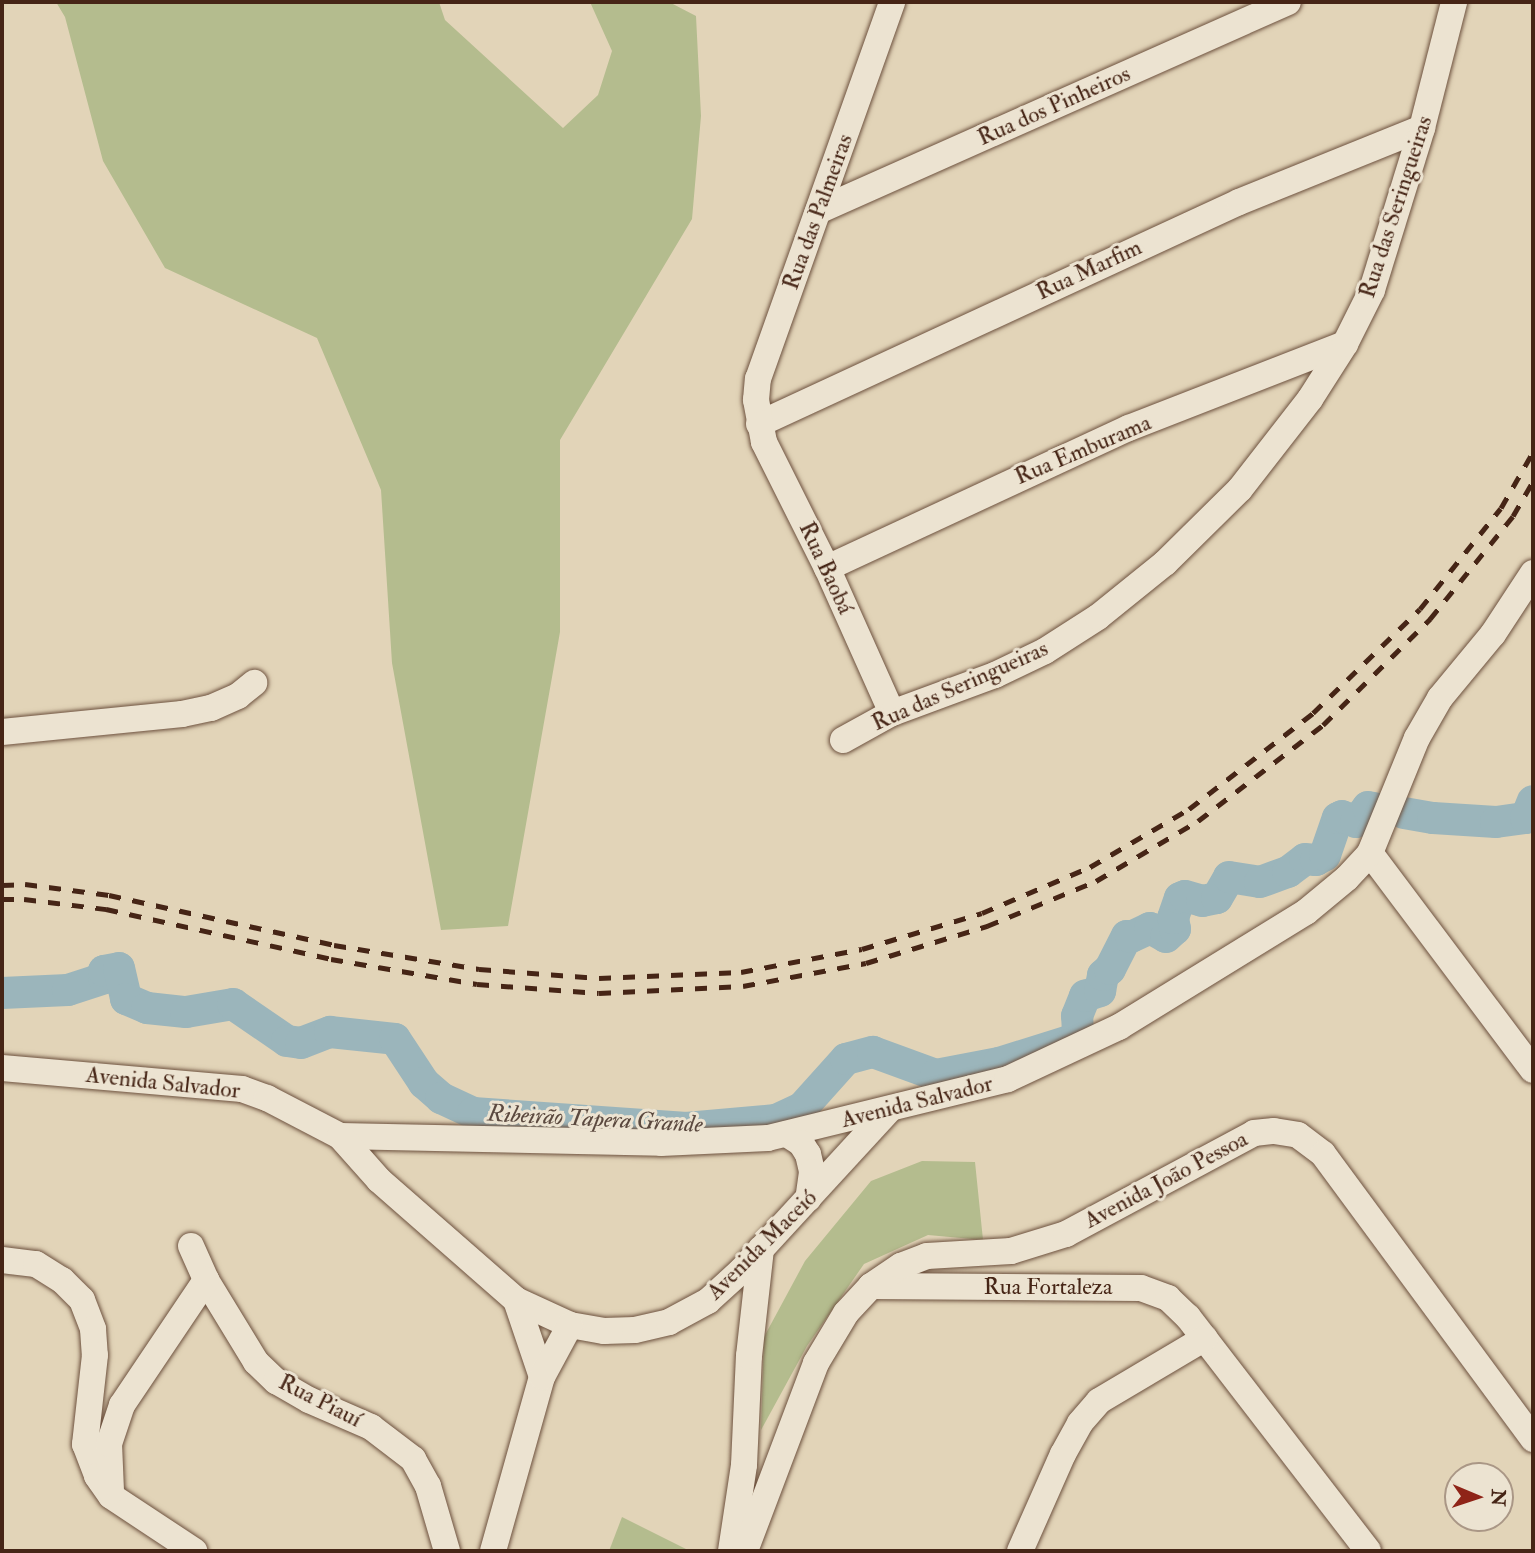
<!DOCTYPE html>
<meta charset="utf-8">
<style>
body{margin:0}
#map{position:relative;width:1535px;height:1553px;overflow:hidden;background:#e2d4b8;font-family:"IM FELL Double Pica",serif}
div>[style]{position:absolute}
.green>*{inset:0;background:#b4bc8e}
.stream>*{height:5px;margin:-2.5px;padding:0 2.5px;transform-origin:2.5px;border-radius:2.5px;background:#9bb5bb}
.river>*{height:32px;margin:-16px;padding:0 16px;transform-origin:16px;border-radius:16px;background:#9bb5bb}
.roads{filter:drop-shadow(0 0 2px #6d513e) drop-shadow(0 0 2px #6d513e)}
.minor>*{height:26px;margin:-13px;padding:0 13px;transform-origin:13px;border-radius:13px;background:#ece3d1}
.rail>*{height:5px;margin-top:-2.5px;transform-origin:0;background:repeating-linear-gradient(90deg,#462516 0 12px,transparent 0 24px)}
span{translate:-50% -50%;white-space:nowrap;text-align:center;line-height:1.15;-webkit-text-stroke:6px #ece3d1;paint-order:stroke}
.street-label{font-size:23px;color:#462516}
.water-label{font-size:24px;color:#5b493f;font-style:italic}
.frame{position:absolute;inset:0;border:4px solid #462516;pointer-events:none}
.north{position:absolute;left:1444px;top:1462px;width:70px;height:70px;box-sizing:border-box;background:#ece3d1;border:2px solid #aa9786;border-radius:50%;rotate:92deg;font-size:19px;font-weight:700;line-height:28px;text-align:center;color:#462516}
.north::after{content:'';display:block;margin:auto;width:24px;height:32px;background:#8f2418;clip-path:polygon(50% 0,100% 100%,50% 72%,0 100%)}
</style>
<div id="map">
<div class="green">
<i style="clip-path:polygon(56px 2px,439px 2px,445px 20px,563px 128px,598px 95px,612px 51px,590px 2px,669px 2px,696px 16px,701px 116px,692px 219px,560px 440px,560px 632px,508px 926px,441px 930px,392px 663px,381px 490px,317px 338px,165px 268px,103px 161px,65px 17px)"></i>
<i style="clip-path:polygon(922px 1161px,975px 1162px,983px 1240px,928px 1235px,864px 1264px,807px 1346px,761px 1430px,764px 1337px,805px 1261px,871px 1181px)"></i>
<i style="clip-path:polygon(622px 1517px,690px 1551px,609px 1551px)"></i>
</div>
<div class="stream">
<i style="left:1526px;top:818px;width:11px;rotate:52deg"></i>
</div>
<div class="river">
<i style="left:1404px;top:813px;width:29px;rotate:10deg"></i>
<i style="left:1433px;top:818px;width:63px;rotate:3.6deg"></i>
<i style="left:1496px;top:822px;width:30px;rotate:-8deg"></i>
<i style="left:1526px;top:818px;width:18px;rotate:-68deg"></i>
<i style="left:2px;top:993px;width:66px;rotate:-2.6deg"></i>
<i style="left:68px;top:990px;width:38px;rotate:-18deg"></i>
<i style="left:104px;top:978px;width:7px;rotate:-90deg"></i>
<i style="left:104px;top:971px;width:15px;rotate:-11deg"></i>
<i style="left:119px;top:968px;width:32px;rotate:77deg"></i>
<i style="left:126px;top:999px;width:23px;rotate:23deg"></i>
<i style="left:147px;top:1008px;width:39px;rotate:6deg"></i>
<i style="left:186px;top:1012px;width:48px;rotate:-9.7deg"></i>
<i style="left:233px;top:1004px;width:65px;rotate:34.4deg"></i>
<i style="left:287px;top:1041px;width:14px;rotate:8deg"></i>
<i style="left:301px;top:1043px;width:31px;rotate:-21deg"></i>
<i style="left:330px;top:1032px;width:65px;rotate:6.1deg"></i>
<i style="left:395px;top:1039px;width:53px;rotate:56.6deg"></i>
<i style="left:424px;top:1083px;width:23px;rotate:41deg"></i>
<i style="left:441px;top:1098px;width:35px;rotate:25deg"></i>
<i style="left:473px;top:1113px;width:214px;rotate:4deg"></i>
<i style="left:686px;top:1128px;width:90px;rotate:-5.1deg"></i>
<i style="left:776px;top:1120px;width:29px;rotate:-25deg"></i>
<i style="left:802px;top:1108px;width:66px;rotate:-48.1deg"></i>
<i style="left:846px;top:1059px;width:28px;rotate:-15deg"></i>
<i style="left:873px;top:1052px;width:67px;rotate:20.1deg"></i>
<i style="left:936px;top:1075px;width:64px;rotate:-10.8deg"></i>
<i style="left:999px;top:1063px;width:77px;rotate:-17.3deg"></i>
<i style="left:1073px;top:1040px;width:9px;rotate:-54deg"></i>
<i style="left:1078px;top:1033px;width:17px;rotate:-93deg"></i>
<i style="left:1077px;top:1016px;width:22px;rotate:-68deg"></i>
<i style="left:1085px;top:996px;width:16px;rotate:-18deg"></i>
<i style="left:1100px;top:991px;width:16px;rotate:-79deg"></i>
<i style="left:1103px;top:975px;width:9px;rotate:-41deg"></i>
<i style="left:1110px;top:969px;width:37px;rotate:-63deg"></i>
<i style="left:1127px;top:936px;width:4px;rotate:14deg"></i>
<i style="left:1131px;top:937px;width:21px;rotate:-25deg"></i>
<i style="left:1150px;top:928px;width:18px;rotate:29deg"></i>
<i style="left:1166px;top:937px;width:12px;rotate:-42deg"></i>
<i style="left:1175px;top:929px;width:11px;rotate:-100deg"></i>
<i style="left:1173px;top:918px;width:21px;rotate:-71deg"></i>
<i style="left:1180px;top:898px;width:5px;rotate:-22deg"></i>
<i style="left:1185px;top:896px;width:18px;rotate:16deg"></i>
<i style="left:1202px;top:901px;width:15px;rotate:-11deg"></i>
<i style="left:1217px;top:898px;width:24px;rotate:-60deg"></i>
<i style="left:1229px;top:877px;width:31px;rotate:9deg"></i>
<i style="left:1260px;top:882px;width:30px;rotate:-20deg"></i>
<i style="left:1288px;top:872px;width:21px;rotate:-37deg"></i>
<i style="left:1305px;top:859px;width:11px;rotate:5deg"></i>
<i style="left:1316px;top:860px;width:10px;rotate:-29deg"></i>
<i style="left:1325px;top:855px;width:39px;rotate:-71deg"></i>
<i style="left:1338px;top:818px;width:4px;rotate:-27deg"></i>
<i style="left:1342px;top:816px;width:15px;rotate:23deg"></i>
<i style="left:1356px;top:822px;width:19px;rotate:-51deg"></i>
<i style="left:1368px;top:807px;width:6px;rotate:9deg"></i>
</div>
<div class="roads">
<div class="minor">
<i style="left:820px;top:210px;width:512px;rotate:-23.96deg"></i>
<i style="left:759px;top:424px;width:529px;rotate:-24.82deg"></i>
<i style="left:1239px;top:202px;width:197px;rotate:-22deg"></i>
<i style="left:827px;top:568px;width:333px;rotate:-24.9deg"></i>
<i style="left:1129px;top:428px;width:232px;rotate:-21.3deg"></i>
<i style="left:892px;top:713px;width:159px;rotate:-114.1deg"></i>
<i style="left:827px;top:568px;width:141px;rotate:-116.6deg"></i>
<i style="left:764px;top:442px;width:43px;rotate:-100.8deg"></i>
<i style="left:756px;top:400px;width:21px;rotate:-85deg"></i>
<i style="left:758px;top:379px;width:400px;rotate:-70.4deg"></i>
<i style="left:2px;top:732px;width:181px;rotate:-5.7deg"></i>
<i style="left:182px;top:714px;width:30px;rotate:-12deg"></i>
<i style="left:211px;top:708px;width:30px;rotate:-24deg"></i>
<i style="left:238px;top:696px;width:21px;rotate:-39deg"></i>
<i style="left:843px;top:740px;width:56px;rotate:-28.9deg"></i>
<i style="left:892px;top:713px;width:110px;rotate:-20.3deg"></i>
<i style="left:995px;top:675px;width:55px;rotate:-25.6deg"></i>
<i style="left:1045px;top:651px;width:63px;rotate:-32.7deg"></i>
<i style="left:1098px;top:617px;width:86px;rotate:-38.9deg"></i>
<i style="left:1165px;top:563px;width:105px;rotate:-44.6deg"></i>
<i style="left:1240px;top:489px;width:114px;rotate:-52.1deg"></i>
<i style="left:1310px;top:399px;width:65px;rotate:-57.5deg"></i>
<i style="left:1345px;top:344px;width:60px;rotate:-63.4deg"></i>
<i style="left:1372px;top:290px;width:170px;rotate:-72.8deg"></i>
<i style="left:1422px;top:128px;width:130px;rotate:-75.7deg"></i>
<i style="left:1370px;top:853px;width:271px;rotate:53.1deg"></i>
<i style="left:2px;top:1068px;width:241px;rotate:5deg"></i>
<i style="left:242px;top:1089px;width:27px;rotate:20deg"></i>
<i style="left:267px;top:1098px;width:82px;rotate:27.5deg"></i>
<i style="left:340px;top:1136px;width:321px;rotate:1.2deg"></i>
<i style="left:661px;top:1143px;width:107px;rotate:-2.7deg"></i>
<i style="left:768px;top:1138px;width:247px;rotate:-13.8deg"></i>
<i style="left:1008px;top:1079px;width:123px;rotate:-25.1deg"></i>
<i style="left:1119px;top:1027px;width:220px;rotate:-31.6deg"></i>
<i style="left:1306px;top:912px;width:53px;rotate:-39.7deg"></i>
<i style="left:1347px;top:878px;width:34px;rotate:-47deg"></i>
<i style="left:1370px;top:853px;width:124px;rotate:-67.8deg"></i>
<i style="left:1417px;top:738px;width:46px;rotate:-60.1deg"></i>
<i style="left:1440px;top:698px;width:83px;rotate:-50.4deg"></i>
<i style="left:1493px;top:634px;width:73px;rotate:-56.7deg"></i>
<i style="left:787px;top:1134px;width:17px;rotate:33deg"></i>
<i style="left:801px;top:1143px;width:13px;rotate:58deg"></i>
<i style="left:808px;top:1154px;width:18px;rotate:77deg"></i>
<i style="left:812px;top:1172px;width:27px;rotate:98deg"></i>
<i style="left:340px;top:1136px;width:59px;rotate:48.4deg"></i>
<i style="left:379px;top:1180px;width:182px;rotate:41.2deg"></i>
<i style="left:516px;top:1300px;width:60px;rotate:24.8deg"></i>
<i style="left:570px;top:1325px;width:35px;rotate:10deg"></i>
<i style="left:604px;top:1331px;width:31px;rotate:-2deg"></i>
<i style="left:635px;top:1330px;width:35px;rotate:-13deg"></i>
<i style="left:669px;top:1322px;width:44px;rotate:-28.3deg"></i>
<i style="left:708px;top:1301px;width:45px;rotate:-42.3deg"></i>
<i style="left:741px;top:1271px;width:220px;rotate:-47.4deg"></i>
<i style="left:191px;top:1246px;width:37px;rotate:66deg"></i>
<i style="left:206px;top:1280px;width:96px;rotate:58.6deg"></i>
<i style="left:256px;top:1362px;width:28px;rotate:44deg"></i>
<i style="left:276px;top:1381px;width:38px;rotate:30deg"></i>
<i style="left:309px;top:1400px;width:68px;rotate:23.5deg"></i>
<i style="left:371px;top:1427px;width:53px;rotate:37.3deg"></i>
<i style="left:413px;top:1459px;width:31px;rotate:61deg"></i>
<i style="left:428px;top:1486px;width:68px;rotate:73.7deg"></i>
<i style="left:2px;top:1260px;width:34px;rotate:7deg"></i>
<i style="left:36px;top:1264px;width:31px;rotate:32deg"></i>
<i style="left:62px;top:1280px;width:28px;rotate:45deg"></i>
<i style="left:82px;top:1300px;width:31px;rotate:69deg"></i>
<i style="left:93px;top:1329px;width:26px;rotate:86deg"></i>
<i style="left:95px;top:1355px;width:90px;rotate:96.4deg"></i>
<i style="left:85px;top:1444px;width:34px;rotate:69deg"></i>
<i style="left:97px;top:1476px;width:24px;rotate:55deg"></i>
<i style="left:111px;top:1496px;width:100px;rotate:33.5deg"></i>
<i style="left:871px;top:1286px;width:270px;rotate:0.4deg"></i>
<i style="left:1141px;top:1288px;width:29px;rotate:20deg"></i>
<i style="left:1168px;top:1298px;width:28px;rotate:44deg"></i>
<i style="left:1188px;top:1317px;width:295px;rotate:52.4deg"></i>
<i style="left:516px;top:1300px;width:81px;rotate:71.3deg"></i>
<i style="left:111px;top:1491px;width:47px;rotate:-92.4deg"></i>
<i style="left:109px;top:1444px;width:41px;rotate:-71.6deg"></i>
<i style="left:122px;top:1405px;width:151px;rotate:-56.1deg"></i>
<i style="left:493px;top:1551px;width:181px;rotate:-74.3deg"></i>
<i style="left:542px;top:1377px;width:59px;rotate:-61.7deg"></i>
<i style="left:731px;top:1551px;width:87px;rotate:-81.4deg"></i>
<i style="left:744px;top:1465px;width:109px;rotate:-87.4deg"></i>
<i style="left:749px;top:1356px;width:108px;rotate:-83.6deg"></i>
<i style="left:745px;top:1551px;width:201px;rotate:-69.3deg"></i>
<i style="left:816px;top:1363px;width:58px;rotate:-59deg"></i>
<i style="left:846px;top:1313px;width:37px;rotate:-47deg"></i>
<i style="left:871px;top:1286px;width:36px;rotate:-34deg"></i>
<i style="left:901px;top:1266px;width:28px;rotate:-21deg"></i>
<i style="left:927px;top:1256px;width:84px;rotate:-3.4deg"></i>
<i style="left:1011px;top:1251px;width:58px;rotate:-17.2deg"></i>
<i style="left:1066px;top:1234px;width:213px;rotate:-28.2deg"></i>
<i style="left:1254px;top:1133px;width:20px;rotate:-6deg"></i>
<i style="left:1274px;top:1131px;width:24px;rotate:9deg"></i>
<i style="left:1298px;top:1135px;width:31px;rotate:37deg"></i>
<i style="left:1323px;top:1154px;width:354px;rotate:53.6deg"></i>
<i style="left:1020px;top:1551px;width:106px;rotate:-66.1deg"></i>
<i style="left:1063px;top:1454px;width:35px;rotate:-61deg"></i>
<i style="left:1080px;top:1423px;width:29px;rotate:-49deg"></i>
<i style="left:1099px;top:1401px;width:123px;rotate:-30.7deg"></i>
</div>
</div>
<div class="rail">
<i style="left:2px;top:885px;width:23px;rotate:-2deg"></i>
<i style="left:25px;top:884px;width:85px;rotate:7.5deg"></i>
<i style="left:109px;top:895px;width:230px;rotate:12.5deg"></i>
<i style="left:334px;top:945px;width:147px;rotate:9.4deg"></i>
<i style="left:479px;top:969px;width:120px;rotate:4.3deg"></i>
<i style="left:599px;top:978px;width:142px;rotate:-2.4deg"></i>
<i style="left:741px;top:972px;width:123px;rotate:-10.8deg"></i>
<i style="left:862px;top:949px;width:125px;rotate:-16.7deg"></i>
<i style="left:982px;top:913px;width:117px;rotate:-23.1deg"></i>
<i style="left:1090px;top:867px;width:115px;rotate:-30.4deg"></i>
<i style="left:1189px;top:809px;width:157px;rotate:-37.7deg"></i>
<i style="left:1313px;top:713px;width:149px;rotate:-44.2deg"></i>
<i style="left:1420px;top:609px;width:129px;rotate:-51.3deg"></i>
<i style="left:1501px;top:508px;width:64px;rotate:-60.3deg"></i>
<i style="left:2px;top:899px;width:22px"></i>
<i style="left:24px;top:899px;width:83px;rotate:7deg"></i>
<i style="left:106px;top:909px;width:230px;rotate:12.5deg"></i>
<i style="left:331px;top:959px;width:148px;rotate:9.7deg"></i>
<i style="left:477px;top:984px;width:122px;rotate:4.2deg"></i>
<i style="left:599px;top:993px;width:144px;rotate:-2.8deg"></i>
<i style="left:743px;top:986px;width:125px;rotate:-10.6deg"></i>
<i style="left:866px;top:963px;width:127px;rotate:-17deg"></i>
<i style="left:987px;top:926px;width:118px;rotate:-22.4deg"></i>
<i style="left:1096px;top:881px;width:118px;rotate:-30.5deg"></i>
<i style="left:1198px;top:821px;width:158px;rotate:-37.5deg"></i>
<i style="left:1323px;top:725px;width:151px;rotate:-44.7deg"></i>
<i style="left:1430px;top:619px;width:132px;rotate:-51.1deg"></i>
<i style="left:1513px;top:516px;width:39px;rotate:-60deg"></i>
</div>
<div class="street-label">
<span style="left:1054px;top:106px;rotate:-24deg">Rua dos Pinheiros</span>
<span style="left:1396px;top:207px;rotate:-72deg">Rua das Seringueiras</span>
<span style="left:818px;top:212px;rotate:-70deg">Rua das Palmeiras</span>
<span style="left:1089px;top:270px;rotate:-25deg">Rua Marfim</span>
<span style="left:1083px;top:450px;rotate:-23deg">Rua Emburama</span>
<span style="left:826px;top:568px;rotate:65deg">Rua Baobá</span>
<span style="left:960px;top:686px;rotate:-24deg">Rua das Seringueiras</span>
<span style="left:163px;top:1083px;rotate:6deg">Avenida Salvador</span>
<span style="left:917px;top:1102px;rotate:-14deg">Avenida Salvador</span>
<span style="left:1166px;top:1180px;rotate:-28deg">Avenida João Pessoa</span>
<span style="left:762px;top:1245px;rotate:-45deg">Avenida Maceió</span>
<span style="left:1048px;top:1287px">Rua Fortaleza</span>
<span style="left:320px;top:1401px;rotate:27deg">Rua Piauí</span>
</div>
<div class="water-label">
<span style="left:595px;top:1119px;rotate:3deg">Ribeirão Tapera Grande</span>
</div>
<div class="frame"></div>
<div class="north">N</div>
</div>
